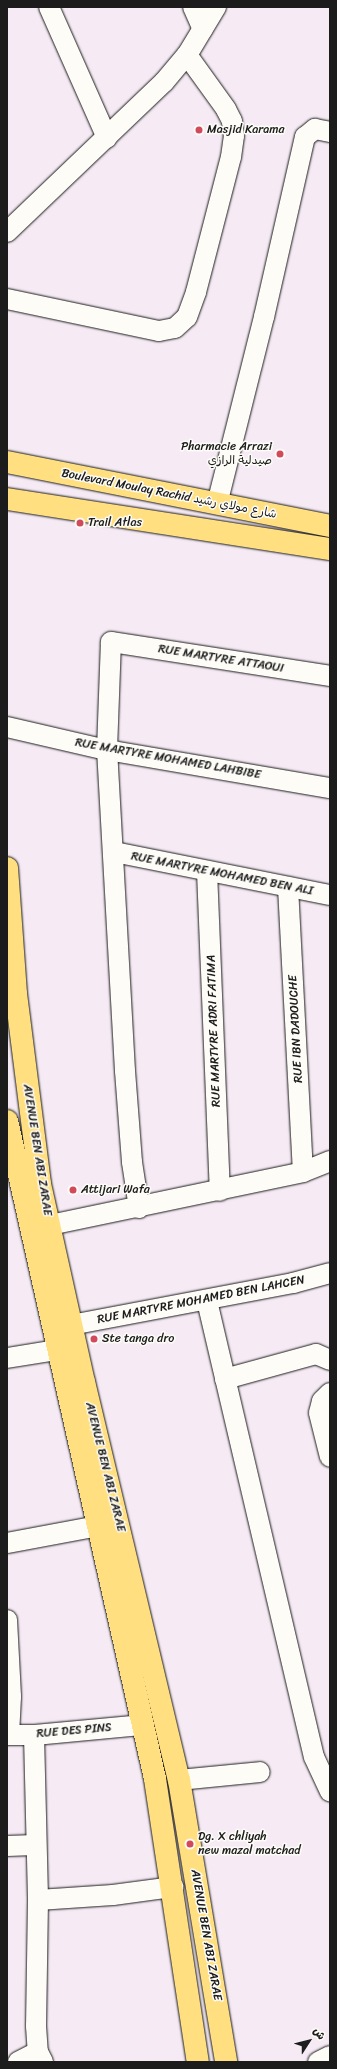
<!DOCTYPE html>
<meta charset="utf-8">
<style>
body{margin:0}
#map{position:relative;width:337px;height:2069px;overflow:hidden;background:#f6ebf5;font-family:Sriracha,"Playpen Sans Arabic",sans-serif}
div>[style]{position:absolute}
.roads{filter:drop-shadow(0 0 1px #1c1c1c) drop-shadow(0 0 1px #1c1c1c)}
.minor>*{height:20px;margin:-10px;padding:0 10px;transform-origin:10px;border-radius:10px;background:#fdfcf7}
.major>*{height:22px;margin:-11px;padding:0 11px;transform-origin:11px;border-radius:11px;background:#ffdf80}
.dots>*{width:11px;height:11px;translate:-50% -50%;box-sizing:border-box;border:2px solid #fdfcf7;border-radius:50%}
span{translate:-50% -50%;white-space:nowrap;text-align:center;line-height:1.15;-webkit-text-stroke:3px #fdfcf7;paint-order:stroke}
.poi-label{font-size:12px;color:#1c1c1c}
.left{translate:0 -50%;text-align:left}
.right{translate:-100% -50%;text-align:right}
.street-label{font-size:12px;color:#1c1c1c}
.frame{position:absolute;inset:0;border:8px solid #1c1c1c;pointer-events:none}
.north{position:absolute;left:289px;top:2021px;width:40px;height:40px;-webkit-text-stroke:3px #fdfcf7;paint-order:stroke;rotate:54deg;font-size:11px;font-weight:700;line-height:16px;text-align:center;color:#1c1c1c}
.north::after{content:'';display:block;margin:auto;width:14px;height:18px;background:#1c1c1c;clip-path:polygon(50% 0,100% 100%,50% 72%,0 100%)}
</style>
<div id="map">
<div class="roads">
<div class="minor">
<i style="left:49px;top:7px;width:143px;rotate:66.1deg"></i>
<i style="left:193px;top:7px;width:24px;rotate:66deg"></i>
<i style="left:7px;top:232px;width:217px;rotate:-43.7deg"></i>
<i style="left:164px;top:82px;width:35px;rotate:-50deg"></i>
<i style="left:187px;top:55px;width:56px;rotate:-58.9deg"></i>
<i style="left:7px;top:299px;width:155px;rotate:11.9deg"></i>
<i style="left:159px;top:331px;width:16px;rotate:-11deg"></i>
<i style="left:175px;top:328px;width:16px;rotate:-43deg"></i>
<i style="left:187px;top:317px;width:27px;rotate:-70deg"></i>
<i style="left:196px;top:292px;width:139px;rotate:-75.5deg"></i>
<i style="left:231px;top:157px;width:21px;rotate:-82deg"></i>
<i style="left:234px;top:136px;width:15px;rotate:-98deg"></i>
<i style="left:232px;top:121px;width:13px;rotate:-117deg"></i>
<i style="left:226px;top:109px;width:67px;rotate:-125.8deg"></i>
<i style="left:217px;top:504px;width:193px;rotate:-75.9deg"></i>
<i style="left:264px;top:317px;width:185px;rotate:-77.2deg"></i>
<i style="left:305px;top:137px;width:13px;rotate:-39deg"></i>
<i style="left:315px;top:129px;width:15px;rotate:11deg"></i>
<i style="left:7px;top:727px;width:103px;rotate:13deg"></i>
<i style="left:107px;top:750px;width:226px;rotate:9.7deg"></i>
<i style="left:114px;top:852px;width:220px;rotate:11.3deg"></i>
<i style="left:207px;top:871px;width:320px;rotate:87.7deg"></i>
<i style="left:288px;top:887px;width:285px;rotate:87deg"></i>
<i style="left:139px;top:1208px;width:47px;rotate:-98.7deg"></i>
<i style="left:132px;top:1162px;width:91px;rotate:-94.4deg"></i>
<i style="left:125px;top:1071px;width:322px;rotate:-93.2deg"></i>
<i style="left:107px;top:750px;width:108px;rotate:-87.9deg"></i>
<i style="left:111px;top:642px;width:222px;rotate:8.8deg"></i>
<i style="left:34px;top:1231px;width:17px;rotate:-21deg"></i>
<i style="left:50px;top:1225px;width:258px;rotate:-11.8deg"></i>
<i style="left:303px;top:1172px;width:29px;rotate:-22deg"></i>
<i style="left:207px;top:1301px;width:468px;rotate:76.8deg"></i>
<i style="left:314px;top:1757px;width:38px;rotate:65deg"></i>
<i style="left:71px;top:1325px;width:226px;rotate:-10.7deg"></i>
<i style="left:293px;top:1283px;width:38px;rotate:-15deg"></i>
<i style="left:7px;top:1358px;width:51px;rotate:-9.1deg"></i>
<i style="left:225px;top:1379px;width:94px;rotate:-15.4deg"></i>
<i style="left:316px;top:1354px;width:15px;rotate:23deg"></i>
<i style="left:330px;top:1393px;width:11px;rotate:135deg"></i>
<i style="left:322px;top:1401px;width:12px;rotate:104deg"></i>
<i style="left:319px;top:1413px;width:45px;rotate:76deg"></i>
<i style="left:7px;top:1543px;width:93px;rotate:-10.6deg"></i>
<i style="left:7px;top:1620px;width:77px;rotate:87deg"></i>
<i style="left:11px;top:1697px;width:38px;rotate:93deg"></i>
<i style="left:7px;top:1735px;width:27px"></i>
<i style="left:34px;top:1735px;width:108px;rotate:-5.3deg"></i>
<i style="left:34px;top:1735px;width:165px;rotate:88.6deg"></i>
<i style="left:38px;top:1900px;width:126px;rotate:90.9deg"></i>
<i style="left:36px;top:2026px;width:26px;rotate:86deg"></i>
<i style="left:38px;top:2052px;width:11px;rotate:63deg"></i>
<i style="left:179px;top:1780px;width:81px;rotate:-5.6deg"></i>
<i style="left:7px;top:1846px;width:28px;rotate:-2deg"></i>
<i style="left:38px;top:1900px;width:75px;rotate:-3.8deg"></i>
<i style="left:113px;top:1895px;width:61px;rotate:-7.6deg"></i>
<i style="left:18px;top:2062px;width:22px;rotate:-27deg"></i>
<i style="left:318px;top:2062px;width:13px;rotate:-27deg"></i>
</div>
<div class="major">
<i style="left:7px;top:462px;width:329px;rotate:11.2deg"></i>
<i style="left:7px;top:499px;width:327px;rotate:8.8deg"></i>
<i style="left:7px;top:868px;width:126px;rotate:85.9deg"></i>
<i style="left:16px;top:994px;width:192px;rotate:82.8deg"></i>
<i style="left:40px;top:1184px;width:203px;rotate:77.5deg"></i>
<i style="left:84px;top:1382px;width:409px;rotate:76.6deg"></i>
<i style="left:179px;top:1780px;width:286px;rotate:80.5deg"></i>
<i style="left:7px;top:1121px;width:674px;rotate:77.32deg"></i>
<i style="left:155px;top:1779px;width:286px;rotate:81.4deg"></i>
</div>
</div>
<div class="dots">
<i style="left:199px;top:130px;background:#d1495b"></i>
<i style="left:280px;top:454px;background:#d1495b"></i>
<i style="left:80px;top:523px;background:#d1495b"></i>
<i style="left:73px;top:1190px;background:#d1495b"></i>
<i style="left:94px;top:1339px;background:#d1495b"></i>
<i style="left:190px;top:1844px;background:#d1495b"></i>
</div>
<div class="poi-label">
<span class="left" style="left:207px;top:130px">Masjid Karama</span>
<span class="right" style="left:272px;top:454px">Pharmacie Arrazi<br>صيدلية الرازي</span>
<span class="left" style="left:88px;top:523px">Trail Atlas</span>
<span class="left" style="left:81px;top:1190px">Attijari Wafa</span>
<span class="left" style="left:102px;top:1339px">Ste tanga dro</span>
<span class="left" style="left:198px;top:1844px">Dg. X chliyah<br>new mazal matchad</span>
</div>
<div class="street-label">
<span style="left:169px;top:494px;rotate:11deg">Boulevard Moulay Rachid شارع مولاي رشيد</span>
<span style="left:221px;top:659px;rotate:9deg">RUE MARTYRE ATTAOUI</span>
<span style="left:168px;top:759px;rotate:10deg">RUE MARTYRE MOHAMED LAHBIBE</span>
<span style="left:222px;top:874px;rotate:11deg">RUE MARTYRE MOHAMED BEN ALI</span>
<span style="left:296px;top:1029px;rotate:-93deg">RUE IBN DADOUCHE</span>
<span style="left:214px;top:1031px;rotate:-92deg">RUE MARTYRE ADRI FATIMA</span>
<span style="left:37px;top:1150px;rotate:81deg">AVENUE BEN ABI ZARAE</span>
<span style="left:201px;top:1300px;rotate:-11deg">RUE MARTYRE MOHAMED BEN LAHCEN</span>
<span style="left:105px;top:1467px;rotate:76deg">AVENUE BEN ABI ZARAE</span>
<span style="left:74px;top:1731px;rotate:-5deg">RUE DES PINS</span>
<span style="left:206px;top:1935px;rotate:80deg">AVENUE BEN ABI ZARAE</span>
</div>
<div class="frame"></div>
<div class="north">ش</div>
</div>
